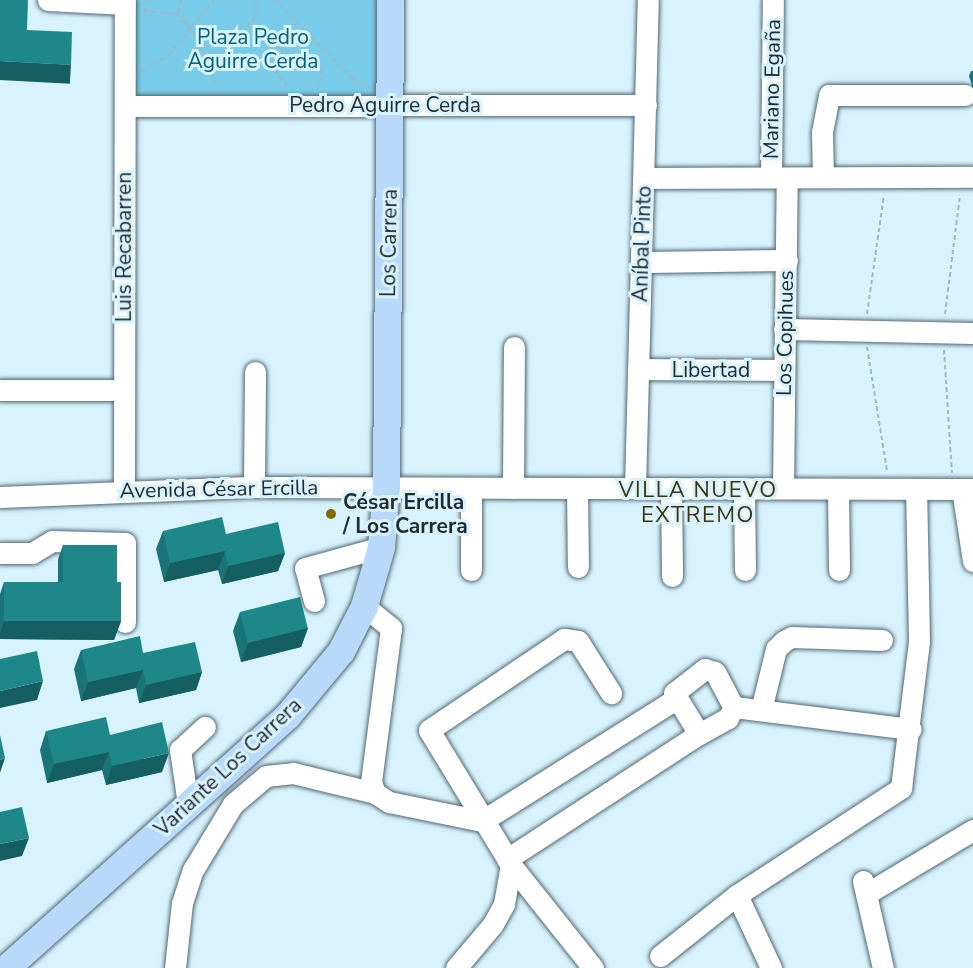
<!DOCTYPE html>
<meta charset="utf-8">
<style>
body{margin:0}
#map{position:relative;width:973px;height:968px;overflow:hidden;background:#d9f3fe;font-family:"Nunito Sans",sans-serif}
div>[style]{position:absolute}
.green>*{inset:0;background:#78ccea;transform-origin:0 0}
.path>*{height:2px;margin-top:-1px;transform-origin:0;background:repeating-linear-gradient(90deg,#a1b7bf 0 4.5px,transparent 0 7.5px)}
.roads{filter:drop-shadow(0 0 2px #516972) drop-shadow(0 0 2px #516972)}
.minor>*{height:21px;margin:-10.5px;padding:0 10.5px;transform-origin:10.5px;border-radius:10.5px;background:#fff}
.major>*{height:27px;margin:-13.5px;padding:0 13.5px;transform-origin:13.5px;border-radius:13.5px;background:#b8d9fa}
.wall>*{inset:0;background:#1a7477}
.shaded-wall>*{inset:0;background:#155e61;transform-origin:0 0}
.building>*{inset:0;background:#1e878a;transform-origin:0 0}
.dots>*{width:16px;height:16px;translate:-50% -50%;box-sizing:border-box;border:3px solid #d9f3fe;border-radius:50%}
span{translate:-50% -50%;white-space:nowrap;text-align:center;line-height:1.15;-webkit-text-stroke:6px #d9f3fe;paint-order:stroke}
.park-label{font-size:21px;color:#00617a}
.street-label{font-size:21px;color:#212b2f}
.poi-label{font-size:21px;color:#212b2f;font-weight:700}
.left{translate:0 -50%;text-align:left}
.neighbourhood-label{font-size:22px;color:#3e3409;letter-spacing:1.5px}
</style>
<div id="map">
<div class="green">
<i style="left:134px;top:0;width:245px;height:96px"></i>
</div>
<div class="path">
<i style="left:181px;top:0;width:14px;rotate:102deg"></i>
<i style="left:178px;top:14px;width:31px;rotate:50deg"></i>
<i style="left:198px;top:38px;width:53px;rotate:69.2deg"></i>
<i style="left:275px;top:0;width:110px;rotate:45.4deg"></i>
<i style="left:352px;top:78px;width:19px;rotate:28deg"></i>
<i style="left:144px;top:11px;width:12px;rotate:-66deg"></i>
<i style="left:144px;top:11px;width:34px;rotate:5deg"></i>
<i style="left:251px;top:26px;width:35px;rotate:39deg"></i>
<i style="left:278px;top:48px;width:39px;rotate:17deg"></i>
<i style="left:315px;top:59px;width:13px;rotate:58deg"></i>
<i style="left:322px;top:70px;width:17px;rotate:100deg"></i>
<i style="left:202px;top:45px;width:43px;rotate:-16.3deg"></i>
<i style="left:243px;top:33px;width:21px;rotate:-53deg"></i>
<i style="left:256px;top:16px;width:16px;rotate:-90deg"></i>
<i style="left:265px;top:59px;width:36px;rotate:51deg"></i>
<i style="left:142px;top:72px;width:32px;rotate:-32deg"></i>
<i style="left:169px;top:55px;width:71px;rotate:-50.7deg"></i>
<i style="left:867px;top:314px;width:120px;rotate:-81.9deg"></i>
<i style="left:945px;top:314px;width:120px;rotate:-82.8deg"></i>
<i style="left:867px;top:347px;width:126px;rotate:80.8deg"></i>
<i style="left:944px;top:350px;width:123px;rotate:86.3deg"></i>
</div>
<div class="roads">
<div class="minor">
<i style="left:48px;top:0;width:77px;rotate:3deg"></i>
<i style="left:125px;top:106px;width:521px;rotate:-0.11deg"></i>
<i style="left:771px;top:177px;width:177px;rotate:-89.4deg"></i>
<i style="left:823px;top:177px;width:45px;rotate:-91.3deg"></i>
<i style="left:822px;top:132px;width:38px;rotate:-79deg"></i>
<i style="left:829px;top:95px;width:136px"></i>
<i style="left:644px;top:178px;width:329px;rotate:-0.2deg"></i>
<i style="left:641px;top:262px;width:146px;rotate:-0.8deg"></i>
<i style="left:784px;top:329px;width:189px;rotate:1.2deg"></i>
<i style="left:638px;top:369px;width:146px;rotate:0.4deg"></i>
<i style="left:0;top:390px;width:124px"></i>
<i style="left:254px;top:487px;width:115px;rotate:-89.5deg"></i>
<i style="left:513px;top:488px;width:141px;rotate:-89.6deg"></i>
<i style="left:577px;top:488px;width:79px;rotate:89.3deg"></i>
<i style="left:635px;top:488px;width:488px;rotate:-88.5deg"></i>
<i style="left:671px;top:488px;width:88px;rotate:89.3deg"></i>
<i style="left:783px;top:488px;width:310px;rotate:-89.3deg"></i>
<i style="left:744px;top:489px;width:81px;rotate:89.3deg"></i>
<i style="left:838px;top:489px;width:81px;rotate:89.3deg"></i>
<i style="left:962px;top:489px;width:73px;rotate:81.3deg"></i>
<i style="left:124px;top:490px;width:490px;rotate:-89.9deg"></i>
<i style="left:0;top:497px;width:254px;rotate:-2.3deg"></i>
<i style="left:254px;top:487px;width:719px;rotate:0.16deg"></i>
<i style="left:0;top:553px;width:32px"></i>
<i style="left:32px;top:553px;width:23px;rotate:-31deg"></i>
<i style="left:52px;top:541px;width:73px;rotate:1.6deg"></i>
<i style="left:125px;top:543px;width:79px;rotate:90deg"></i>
<i style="left:471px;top:570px;width:82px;rotate:-90deg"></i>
<i style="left:314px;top:601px;width:34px;rotate:-105deg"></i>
<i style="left:305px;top:568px;width:79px;rotate:-15.4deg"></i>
<i style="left:364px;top:606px;width:35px;rotate:39deg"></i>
<i style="left:391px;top:628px;width:155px;rotate:97.4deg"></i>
<i style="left:371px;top:782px;width:12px;rotate:70deg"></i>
<i style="left:375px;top:793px;width:17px;rotate:33deg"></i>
<i style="left:389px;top:802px;width:95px;rotate:11.5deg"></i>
<i style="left:482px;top:821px;width:227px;rotate:-32.2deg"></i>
<i style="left:705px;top:669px;width:10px;rotate:17deg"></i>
<i style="left:715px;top:672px;width:40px;rotate:62deg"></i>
<i style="left:734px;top:707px;width:13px;rotate:119deg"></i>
<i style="left:728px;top:718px;width:33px;rotate:151deg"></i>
<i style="left:699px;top:734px;width:48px;rotate:-121.4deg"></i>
<i style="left:674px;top:693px;width:39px;rotate:-38deg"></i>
<i style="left:734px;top:707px;width:178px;rotate:7.1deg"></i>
<i style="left:761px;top:710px;width:63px;rotate:-76.2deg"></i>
<i style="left:776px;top:649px;width:11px;rotate:-45deg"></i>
<i style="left:784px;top:641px;width:9px;rotate:-27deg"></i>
<i style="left:792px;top:637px;width:90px;rotate:1.9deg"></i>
<i style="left:188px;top:804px;width:55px;rotate:-98.4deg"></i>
<i style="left:180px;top:750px;width:34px;rotate:-43deg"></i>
<i style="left:507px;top:859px;width:229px;rotate:-33.1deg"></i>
<i style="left:863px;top:881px;width:89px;rotate:77.1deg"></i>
<i style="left:866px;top:894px;width:125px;rotate:-30.9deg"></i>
<i style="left:737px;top:895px;width:81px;rotate:65deg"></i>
<i style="left:660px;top:956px;width:98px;rotate:-38.4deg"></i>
<i style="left:737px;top:895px;width:196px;rotate:-33.1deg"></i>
<i style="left:901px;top:788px;width:148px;rotate:-83deg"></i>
<i style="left:919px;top:641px;width:152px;rotate:-91.1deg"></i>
<i style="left:175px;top:968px;width:65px;rotate:-83.9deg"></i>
<i style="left:182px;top:903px;width:35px;rotate:-72deg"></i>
<i style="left:193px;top:870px;width:77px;rotate:-58.8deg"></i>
<i style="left:233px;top:804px;width:43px;rotate:-40.3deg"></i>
<i style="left:266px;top:776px;width:27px;rotate:-6deg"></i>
<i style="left:293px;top:773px;width:84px;rotate:13.7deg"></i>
<i style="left:456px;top:968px;width:57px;rotate:-49.9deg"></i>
<i style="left:493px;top:924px;width:23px;rotate:-61deg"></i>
<i style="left:504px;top:904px;width:40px;rotate:-80deg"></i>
<i style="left:593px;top:968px;width:132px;rotate:-128.5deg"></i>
<i style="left:511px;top:865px;width:158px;rotate:-121.3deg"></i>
<i style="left:429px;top:730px;width:163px;rotate:-34deg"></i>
<i style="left:564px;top:639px;width:14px;rotate:8deg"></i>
<i style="left:578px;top:641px;width:62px;rotate:57.6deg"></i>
</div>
<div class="major">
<i style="left:6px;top:968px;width:377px;rotate:-41.9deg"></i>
<i style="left:287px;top:716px;width:85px;rotate:-50.3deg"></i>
<i style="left:341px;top:651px;width:51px;rotate:-62.9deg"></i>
<i style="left:364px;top:606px;width:61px;rotate:-73.9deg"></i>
<i style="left:381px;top:547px;width:61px;rotate:-85.3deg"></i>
<i style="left:386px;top:486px;width:486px;rotate:-89.5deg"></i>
</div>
</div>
<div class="wall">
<i style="clip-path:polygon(971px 71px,973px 71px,973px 89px,969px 76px)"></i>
<i style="clip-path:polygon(163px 531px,226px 534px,285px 553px,278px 571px,222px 584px,218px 570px,164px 582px,156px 549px)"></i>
<i style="clip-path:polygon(63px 545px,117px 582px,121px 621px,114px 640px,0 639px,0 594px,4px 582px,58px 582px,58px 559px)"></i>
<i style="clip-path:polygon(240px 612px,308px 628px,301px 647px,241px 662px,233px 631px)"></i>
<i style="clip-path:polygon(81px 650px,143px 653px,202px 672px,196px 690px,139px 703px,136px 688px,81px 701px,74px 669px)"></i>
<i style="clip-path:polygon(46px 731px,110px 735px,162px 772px,106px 785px,102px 770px,47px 783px,40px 750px)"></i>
</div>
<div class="shaded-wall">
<i style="left:0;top:61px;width:71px;height:19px;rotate:3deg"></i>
<i style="clip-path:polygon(225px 551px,218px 570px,164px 582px,170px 563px)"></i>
<i style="clip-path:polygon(285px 553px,278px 571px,222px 584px,228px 566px)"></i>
<i style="clip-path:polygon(4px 621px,121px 621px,114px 640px,0 639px,0 633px)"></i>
<i style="clip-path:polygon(308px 628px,301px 647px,241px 662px,248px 643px)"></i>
<i style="clip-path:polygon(143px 670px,136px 688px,81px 701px,88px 682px)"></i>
<i style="clip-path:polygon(202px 672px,196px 690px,139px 703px,146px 685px)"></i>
<i style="clip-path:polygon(43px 681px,37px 700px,0 708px,0 691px)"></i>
<i style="clip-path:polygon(109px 752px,102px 770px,47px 783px,54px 764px)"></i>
<i style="clip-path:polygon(169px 753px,162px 772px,106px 785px,112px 766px)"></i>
<i style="clip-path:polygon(5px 758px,0 773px,0 760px)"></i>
<i style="clip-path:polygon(29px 838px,22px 856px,0 861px,0 844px)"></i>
</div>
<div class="building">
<i style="clip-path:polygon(0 0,28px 0,27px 30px,72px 32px,71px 65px,0 61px)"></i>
<i style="clip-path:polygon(222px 517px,226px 534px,278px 522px,285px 553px,228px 566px,225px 551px,170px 563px,163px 531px)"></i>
<i style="left:63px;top:545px;width:54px;height:37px"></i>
<i style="left:4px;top:582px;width:117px;height:39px"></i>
<i style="left:300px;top:597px;width:32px;height:62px;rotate:76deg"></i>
<i style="clip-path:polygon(140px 636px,143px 653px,195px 642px,202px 672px,146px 685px,143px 670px,88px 682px,81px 650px)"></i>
<i style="clip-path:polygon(37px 651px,43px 681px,0 691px,0 659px)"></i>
<i style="clip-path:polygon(106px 717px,110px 735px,162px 722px,169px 753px,112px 766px,109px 752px,54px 764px,46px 731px)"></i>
<i style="clip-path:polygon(0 735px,5px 758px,0 760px)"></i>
<i style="clip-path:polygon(22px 807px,29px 838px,0 844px,0 812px)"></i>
</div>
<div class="dots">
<i style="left:331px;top:514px;background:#7f6b03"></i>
</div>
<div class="park-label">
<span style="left:253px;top:49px">Plaza Pedro<br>Aguirre Cerda</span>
</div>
<div class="street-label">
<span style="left:772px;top:89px;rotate:-89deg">Mariano Egaña</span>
<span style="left:385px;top:105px">Pedro Aguirre Cerda</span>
<span style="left:389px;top:243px;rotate:-89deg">Los Carrera</span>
<span style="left:642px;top:244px;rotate:-88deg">Aníbal Pinto</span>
<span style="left:124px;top:247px;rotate:-90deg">Luis Recabarren</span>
<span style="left:785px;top:333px;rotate:-89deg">Los Copihues</span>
<span style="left:711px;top:370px">Libertad</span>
<span style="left:219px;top:489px;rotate:-1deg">Avenida César Ercilla</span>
<span style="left:228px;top:767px;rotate:-43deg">Variante Los Carrera</span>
</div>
<div class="poi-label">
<span class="left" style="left:343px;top:514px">César Ercilla<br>/ Los Carrera</span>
</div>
<div class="neighbourhood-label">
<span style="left:698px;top:503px">VILLA NUEVO<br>EXTREMO</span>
</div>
</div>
